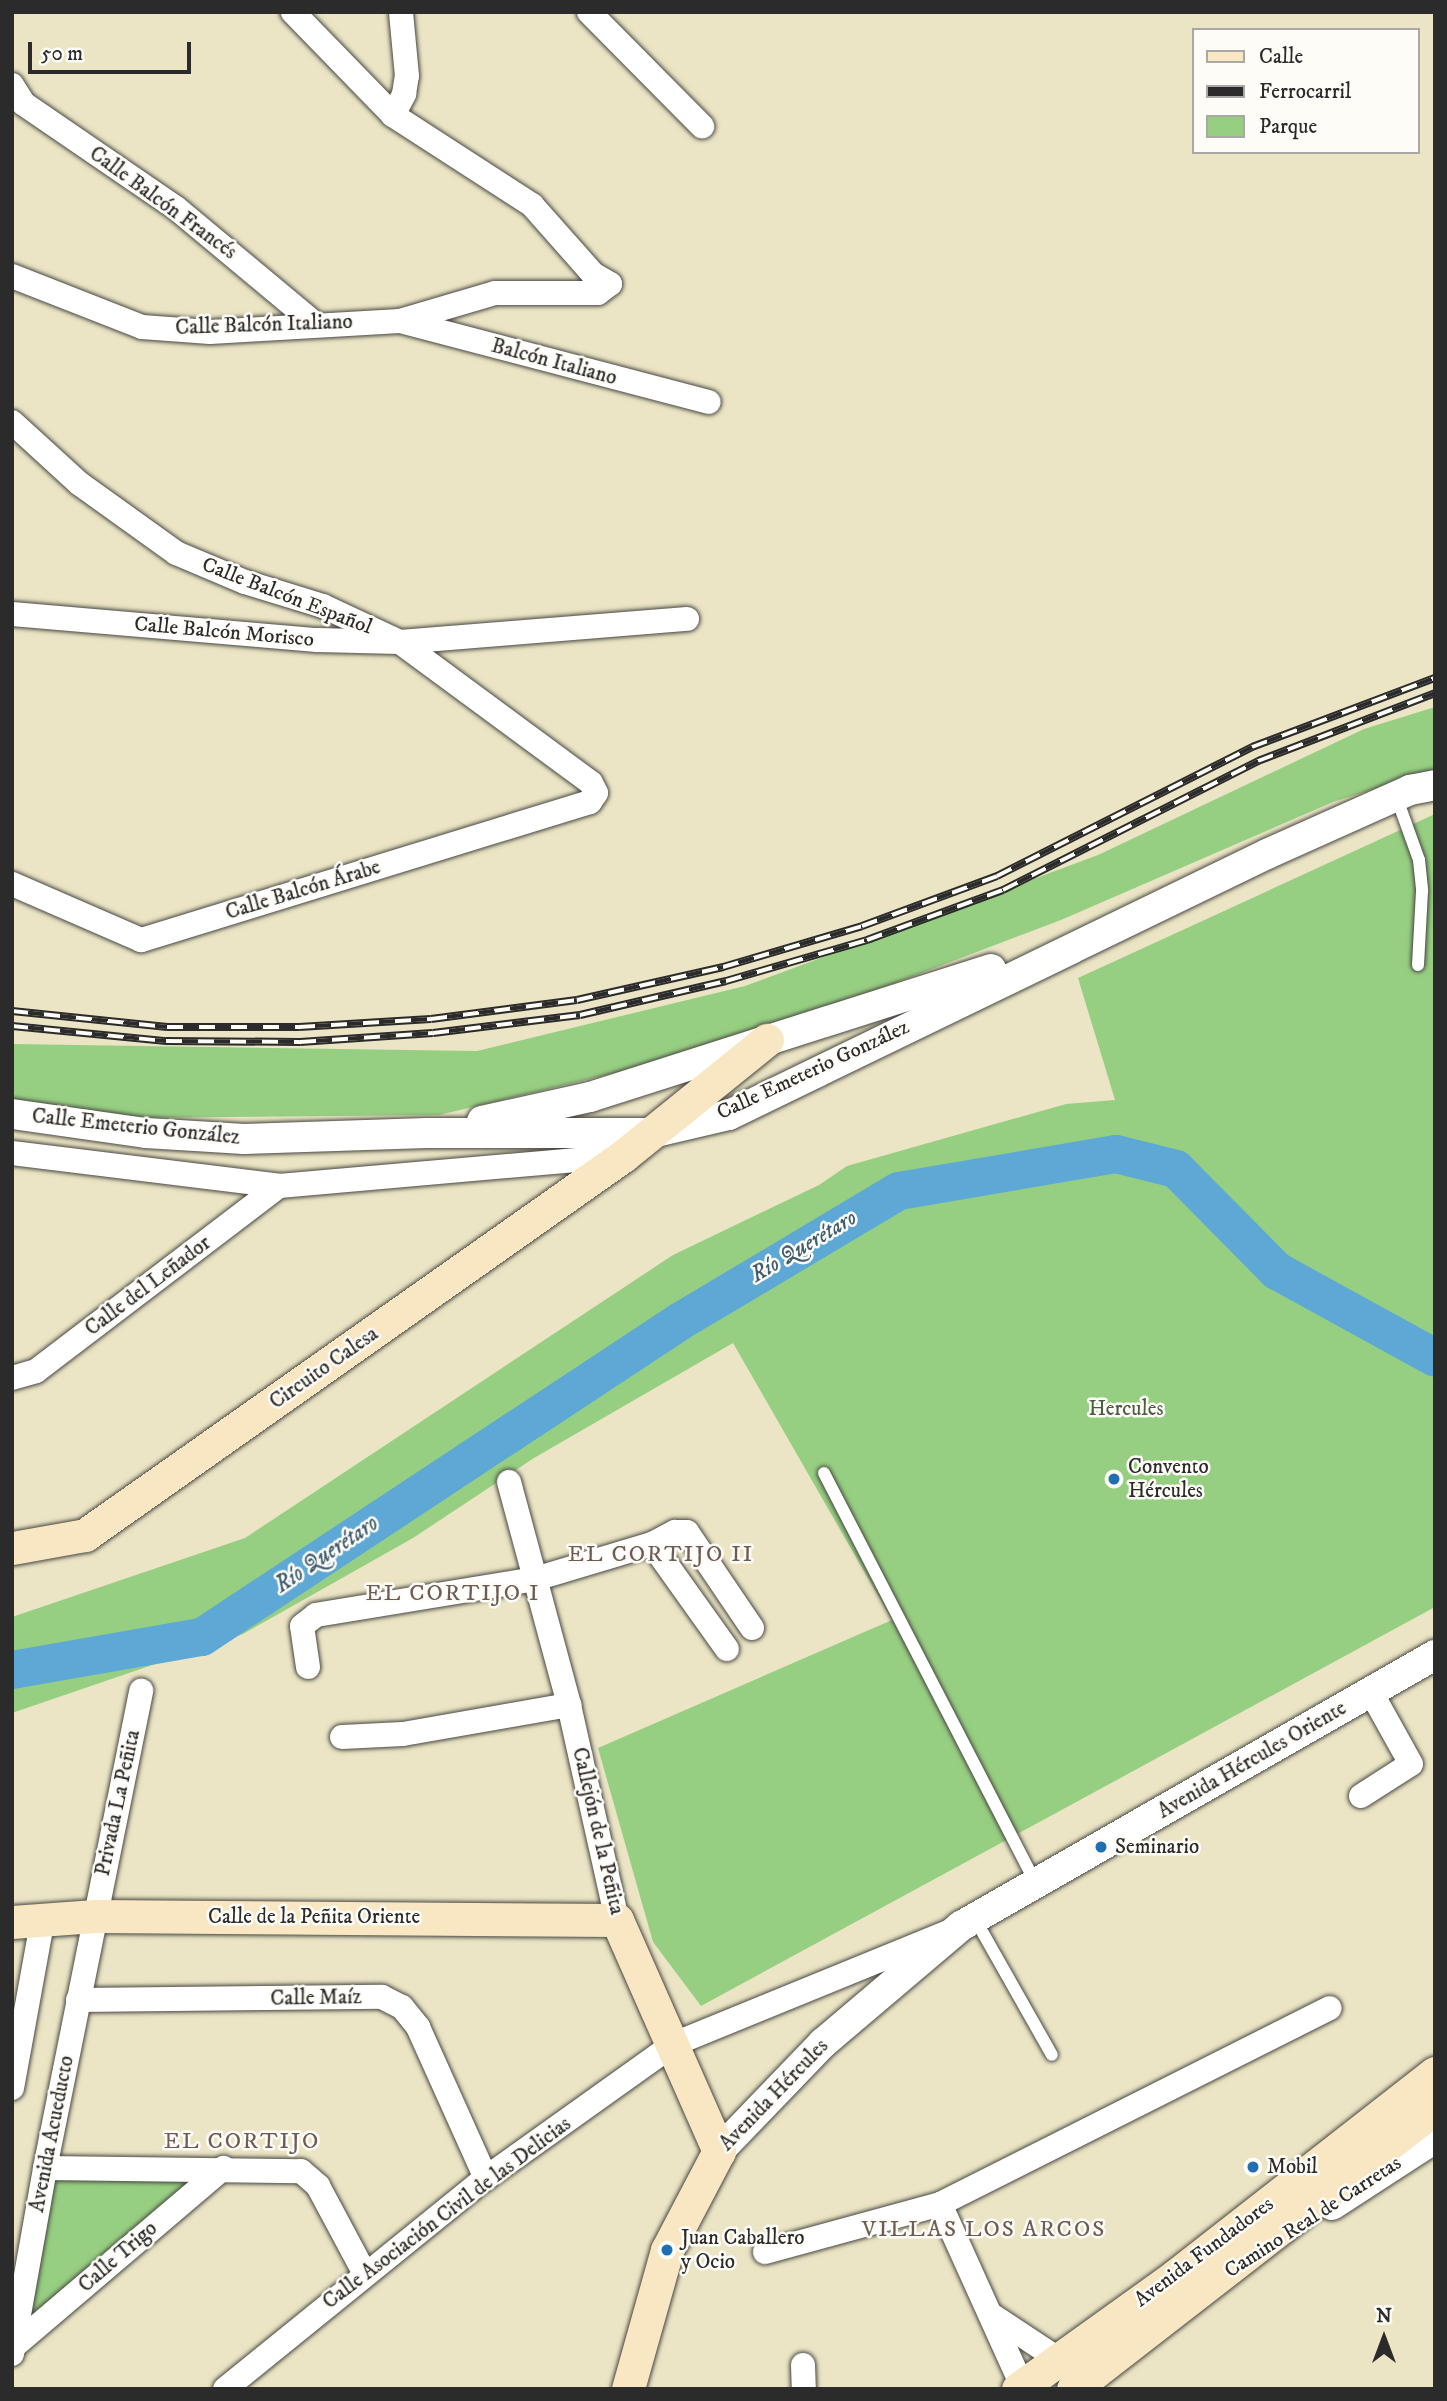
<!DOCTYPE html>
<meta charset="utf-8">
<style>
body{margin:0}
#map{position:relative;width:1447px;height:2401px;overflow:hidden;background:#ebe5c5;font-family:"IM FELL DW Pica",serif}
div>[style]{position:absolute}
.green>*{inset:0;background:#97cf82}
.river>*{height:38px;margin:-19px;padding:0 19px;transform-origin:19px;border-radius:19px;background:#5ea8d6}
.roads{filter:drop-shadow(0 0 2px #484742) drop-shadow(0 0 2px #484742)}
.service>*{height:12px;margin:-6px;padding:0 6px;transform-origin:6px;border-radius:6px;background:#fff}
.minor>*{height:24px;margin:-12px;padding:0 12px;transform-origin:12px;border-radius:12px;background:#fff}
.tertiary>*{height:30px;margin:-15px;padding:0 15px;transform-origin:15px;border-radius:15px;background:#fff}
.secondary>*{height:33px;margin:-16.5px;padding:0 16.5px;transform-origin:16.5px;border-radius:16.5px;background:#f9e7c3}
.rail>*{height:8px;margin-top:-4px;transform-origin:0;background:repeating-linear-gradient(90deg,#fdfcf7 0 16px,#2b2b2b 0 32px);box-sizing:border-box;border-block:2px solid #2b2b2b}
.dots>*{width:19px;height:19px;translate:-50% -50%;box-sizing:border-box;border:4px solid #fdfcf7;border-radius:50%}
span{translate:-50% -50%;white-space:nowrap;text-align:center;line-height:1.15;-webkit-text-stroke:5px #fdfcf7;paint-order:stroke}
.street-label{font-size:21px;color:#2b2b2b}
.park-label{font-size:21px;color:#4b5c45}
.poi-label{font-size:21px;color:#2b2b2b}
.left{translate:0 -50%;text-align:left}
.water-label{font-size:23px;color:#3f5d6f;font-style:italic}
.neighbourhood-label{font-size:23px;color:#6e5b55;letter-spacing:2px}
.frame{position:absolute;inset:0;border:14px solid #2b2b2b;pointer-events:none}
.legend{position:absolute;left:1192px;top:28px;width:228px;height:126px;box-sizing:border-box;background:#fdfcf7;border:2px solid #a9a8a5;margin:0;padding:9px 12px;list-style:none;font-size:21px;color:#2b2b2b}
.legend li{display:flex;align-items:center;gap:14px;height:35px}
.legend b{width:35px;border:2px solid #a9a8a5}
.north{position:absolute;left:1349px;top:2303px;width:70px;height:70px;-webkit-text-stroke:5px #fdfcf7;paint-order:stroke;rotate:0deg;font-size:19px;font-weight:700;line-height:28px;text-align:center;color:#2b2b2b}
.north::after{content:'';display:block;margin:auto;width:24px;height:32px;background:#2b2b2b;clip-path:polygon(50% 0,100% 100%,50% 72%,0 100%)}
.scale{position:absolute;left:28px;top:42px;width:163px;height:32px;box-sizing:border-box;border:4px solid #2b2b2b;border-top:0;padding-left:9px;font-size:21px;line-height:24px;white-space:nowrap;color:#2b2b2b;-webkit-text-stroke:5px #fdfcf7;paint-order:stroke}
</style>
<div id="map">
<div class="green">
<i style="clip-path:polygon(1435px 707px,1435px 770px,1333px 802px,1061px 920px,732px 1045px,439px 1115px,119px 1118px,12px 1107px,12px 1044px,477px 1051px,745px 986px,1098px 855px,1364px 729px)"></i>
<i style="clip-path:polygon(1435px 814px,1435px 1607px,701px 2006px,653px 1942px,598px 1748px,892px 1620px,733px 1343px,534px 1458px,413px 1538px,243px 1634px,12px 1713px,12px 1617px,245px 1538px,673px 1255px,819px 1185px,847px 1166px,1066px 1104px,1115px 1100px,1078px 978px)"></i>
<i style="clip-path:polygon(45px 2168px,223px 2168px,14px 2346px)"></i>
</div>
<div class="river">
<i style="left:12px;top:1670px;width:193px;rotate:-9.9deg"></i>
<i style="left:202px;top:1637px;width:572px;rotate:-33.44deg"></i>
<i style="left:679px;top:1322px;width:256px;rotate:-30.8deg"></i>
<i style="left:899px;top:1191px;width:220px;rotate:-9.7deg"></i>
<i style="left:1116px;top:1154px;width:62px;rotate:14deg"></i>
<i style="left:1176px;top:1169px;width:144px;rotate:45.3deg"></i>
<i style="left:1277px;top:1271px;width:180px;rotate:28.8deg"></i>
</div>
<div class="roads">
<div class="service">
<i style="left:1396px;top:796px;width:68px;rotate:70.2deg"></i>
<i style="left:1419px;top:860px;width:31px;rotate:84deg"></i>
<i style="left:1422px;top:891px;width:74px;rotate:93.1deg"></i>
<i style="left:824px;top:1473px;width:462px;rotate:62.7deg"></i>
<i style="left:975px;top:1919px;width:156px;rotate:60.5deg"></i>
</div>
<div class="minor">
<i style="left:589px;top:12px;width:161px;rotate:45.3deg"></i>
<i style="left:12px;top:85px;width:22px;rotate:58deg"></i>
<i style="left:24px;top:104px;width:184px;rotate:34.4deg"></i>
<i style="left:176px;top:208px;width:180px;rotate:39.8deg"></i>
<i style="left:393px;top:115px;width:24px;rotate:-62deg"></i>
<i style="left:404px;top:94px;width:18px;rotate:-81deg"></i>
<i style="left:407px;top:76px;width:64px;rotate:-95.4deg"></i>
<i style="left:12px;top:276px;width:140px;rotate:21.4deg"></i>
<i style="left:142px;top:327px;width:68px;rotate:4.2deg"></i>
<i style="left:210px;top:332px;width:190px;rotate:-3.3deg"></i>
<i style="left:400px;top:321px;width:99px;rotate:-16.4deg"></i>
<i style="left:495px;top:293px;width:103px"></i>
<i style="left:598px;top:293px;width:15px;rotate:-37deg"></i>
<i style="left:610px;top:284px;width:20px;rotate:-150deg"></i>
<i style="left:593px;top:274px;width:92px;rotate:-131.5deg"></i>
<i style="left:532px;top:205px;width:166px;rotate:-147.1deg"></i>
<i style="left:393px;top:115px;width:144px;rotate:-134.2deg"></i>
<i style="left:400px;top:321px;width:319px;rotate:14.7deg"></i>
<i style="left:12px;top:422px;width:92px;rotate:42.4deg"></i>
<i style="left:80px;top:484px;width:118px;rotate:35.7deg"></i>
<i style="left:176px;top:553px;width:75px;rotate:22.8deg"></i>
<i style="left:245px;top:582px;width:82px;rotate:17.1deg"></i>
<i style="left:323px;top:606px;width:85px;rotate:25.1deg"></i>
<i style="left:400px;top:642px;width:237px;rotate:36.4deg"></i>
<i style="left:591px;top:783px;width:11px;rotate:63deg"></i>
<i style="left:596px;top:793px;width:11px;rotate:124deg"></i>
<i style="left:590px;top:802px;width:470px;rotate:162.9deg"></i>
<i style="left:141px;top:940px;width:141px;rotate:-156.5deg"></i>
<i style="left:12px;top:614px;width:306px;rotate:4.9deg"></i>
<i style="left:317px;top:640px;width:83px;rotate:1.4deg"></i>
<i style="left:400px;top:642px;width:288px;rotate:-4.6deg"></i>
<i style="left:12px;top:1153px;width:269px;rotate:7deg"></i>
<i style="left:279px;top:1186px;width:344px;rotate:-5deg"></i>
<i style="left:12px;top:1378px;width:25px;rotate:-16deg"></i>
<i style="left:36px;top:1371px;width:305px;rotate:-37.3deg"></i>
<i style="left:509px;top:1482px;width:231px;rotate:74.9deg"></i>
<i style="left:569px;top:1705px;width:220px;rotate:77.4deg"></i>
<i style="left:652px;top:1544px;width:129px;rotate:54.5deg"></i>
<i style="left:308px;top:1667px;width:41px;rotate:-98.3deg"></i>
<i style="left:302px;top:1626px;width:18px;rotate:-38deg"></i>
<i style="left:316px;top:1615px;width:222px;rotate:-9.3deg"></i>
<i style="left:535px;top:1579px;width:122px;rotate:-16.7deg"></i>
<i style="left:652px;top:1544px;width:26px;rotate:-28deg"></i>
<i style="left:675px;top:1532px;width:12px"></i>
<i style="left:687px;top:1532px;width:116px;rotate:55.9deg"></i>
<i style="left:342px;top:1737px;width:61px;rotate:-2.8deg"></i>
<i style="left:403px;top:1734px;width:169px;rotate:-9.9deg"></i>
<i style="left:1361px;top:1796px;width:59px;rotate:-32.6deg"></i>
<i style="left:1411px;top:1764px;width:82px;rotate:-119.1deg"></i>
<i style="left:78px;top:2000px;width:304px;rotate:-0.6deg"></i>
<i style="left:382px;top:1997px;width:22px;rotate:27deg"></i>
<i style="left:402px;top:2007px;width:26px;rotate:51deg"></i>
<i style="left:418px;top:2027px;width:166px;rotate:65.8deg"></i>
<i style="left:12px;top:2088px;width:174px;rotate:-79.7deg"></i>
<i style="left:45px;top:2168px;width:256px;rotate:0.7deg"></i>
<i style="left:301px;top:2171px;width:23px;rotate:41deg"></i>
<i style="left:318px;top:2186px;width:98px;rotate:61.9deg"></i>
<i style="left:940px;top:2204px;width:200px;rotate:65.7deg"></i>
<i style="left:765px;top:2252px;width:181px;rotate:-15.3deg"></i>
<i style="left:940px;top:2204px;width:436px;rotate:-26.7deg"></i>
<i style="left:993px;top:2316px;width:78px;rotate:33.5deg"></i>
<i style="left:14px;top:2346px;width:275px;rotate:-40.4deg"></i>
<i style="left:12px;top:2354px;width:189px;rotate:-79.9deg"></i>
<i style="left:45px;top:2168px;width:487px;rotate:-78.6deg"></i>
<i style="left:803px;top:2365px;width:24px;rotate:88deg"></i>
<i style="left:225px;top:2389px;width:336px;rotate:-39deg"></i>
<i style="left:486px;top:2178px;width:231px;rotate:-35.5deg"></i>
<i style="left:674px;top:2044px;width:294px;rotate:-22.2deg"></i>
</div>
<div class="tertiary">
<i style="left:12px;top:1114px;width:135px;rotate:8.1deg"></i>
<i style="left:146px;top:1133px;width:98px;rotate:3.5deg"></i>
<i style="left:244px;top:1139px;width:183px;rotate:-1.9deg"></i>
<i style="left:427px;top:1133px;width:225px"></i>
<i style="left:652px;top:1133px;width:79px;rotate:-13.2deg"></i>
<i style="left:729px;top:1115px;width:598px;rotate:-25.88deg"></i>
<i style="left:1267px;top:854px;width:157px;rotate:-24.1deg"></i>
<i style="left:1410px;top:790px;width:25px;rotate:-11deg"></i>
<i style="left:482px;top:1121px;width:111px;rotate:-12.5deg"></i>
<i style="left:590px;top:1097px;width:421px;rotate:-17.7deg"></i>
<i style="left:719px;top:2151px;width:150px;rotate:-46.1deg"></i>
<i style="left:823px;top:2043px;width:181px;rotate:-40.3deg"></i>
<i style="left:961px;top:1926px;width:546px;rotate:-29.76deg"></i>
<i style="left:1332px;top:2205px;width:123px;rotate:-33deg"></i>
</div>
<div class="secondary">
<i style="left:12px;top:1548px;width:74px;rotate:-10.1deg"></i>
<i style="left:85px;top:1535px;width:658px;rotate:-35.16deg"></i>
<i style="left:623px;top:1156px;width:185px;rotate:-38.9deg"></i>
<i style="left:12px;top:1922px;width:83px;rotate:-4.1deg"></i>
<i style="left:95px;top:1916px;width:522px;rotate:0.44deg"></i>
<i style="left:617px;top:1920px;width:253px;rotate:66.2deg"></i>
<i style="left:719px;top:2151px;width:112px;rotate:117.7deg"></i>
<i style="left:667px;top:2250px;width:144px;rotate:105.7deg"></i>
<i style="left:1018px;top:2389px;width:193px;rotate:-35.7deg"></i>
<i style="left:1175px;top:2276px;width:330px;rotate:-38deg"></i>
<i style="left:1073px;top:2389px;width:458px;rotate:-37.8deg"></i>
</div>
</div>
<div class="rail">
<i style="left:12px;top:1011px;width:156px;rotate:5.9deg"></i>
<i style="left:167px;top:1027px;width:132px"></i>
<i style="left:299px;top:1027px;width:132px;rotate:-3.5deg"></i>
<i style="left:431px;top:1019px;width:147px;rotate:-7.4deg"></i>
<i style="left:577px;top:1000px;width:150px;rotate:-12.7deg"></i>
<i style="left:723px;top:967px;width:145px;rotate:-16.4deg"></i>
<i style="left:862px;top:926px;width:144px;rotate:-20.3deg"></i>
<i style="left:997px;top:876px;width:286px;rotate:-26.8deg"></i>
<i style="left:1252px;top:747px;width:196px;rotate:-20.7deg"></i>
<i style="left:12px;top:1026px;width:155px;rotate:5.6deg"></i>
<i style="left:166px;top:1041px;width:134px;rotate:0.4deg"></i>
<i style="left:300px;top:1042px;width:133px;rotate:-3.9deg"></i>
<i style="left:433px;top:1033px;width:148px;rotate:-7deg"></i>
<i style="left:580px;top:1015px;width:150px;rotate:-13.1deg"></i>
<i style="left:726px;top:981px;width:147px;rotate:-16.2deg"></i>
<i style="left:867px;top:940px;width:145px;rotate:-20.2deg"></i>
<i style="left:1003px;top:890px;width:286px;rotate:-26.8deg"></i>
<i style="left:1258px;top:761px;width:190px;rotate:-21deg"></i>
</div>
<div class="dots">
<i style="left:1114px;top:1479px;background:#1f6fb2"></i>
<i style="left:1101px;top:1847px;background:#1f6fb2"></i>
<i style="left:1253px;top:2167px;background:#1f6fb2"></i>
<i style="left:667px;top:2250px;background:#1f6fb2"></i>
</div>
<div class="street-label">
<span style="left:163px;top:203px;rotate:36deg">Calle Balcón Francés</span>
<span style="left:264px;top:325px;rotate:-2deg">Calle Balcón Italiano</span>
<span style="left:554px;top:362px;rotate:15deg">Balcón Italiano</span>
<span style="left:287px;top:596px;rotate:21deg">Calle Balcón Español</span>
<span style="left:224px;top:632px;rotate:5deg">Calle Balcón Morisco</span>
<span style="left:303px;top:890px;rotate:-17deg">Calle Balcón Árabe</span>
<span style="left:813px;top:1070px;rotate:-25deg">Calle Emeterio González</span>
<span style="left:136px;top:1127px;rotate:6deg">Calle Emeterio González</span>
<span style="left:148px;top:1286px;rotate:-37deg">Calle del Leñador</span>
<span style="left:324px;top:1368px;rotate:-35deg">Circuito Calesa</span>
<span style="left:1252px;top:1760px;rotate:-30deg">Avenida Hércules Oriente</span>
<span style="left:118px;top:1803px;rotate:-78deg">Privada La Peñita</span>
<span style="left:598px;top:1831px;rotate:77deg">Callejón de la Peñita</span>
<span style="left:314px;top:1917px">Calle de la Peñita Oriente</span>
<span style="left:316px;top:1998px;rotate:-1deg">Calle Maíz</span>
<span style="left:774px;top:2095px;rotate:-46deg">Avenida Hércules</span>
<span style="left:52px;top:2134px;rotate:-79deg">Avenida Acueducto</span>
<span style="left:447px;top:2213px;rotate:-37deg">Calle Asociación Civil de las Delicias</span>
<span style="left:1313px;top:2217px;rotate:-33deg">Camino Real de Carretas</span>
<span style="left:1204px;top:2252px;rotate:-37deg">Avenida Fundadores</span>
<span style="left:118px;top:2257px;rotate:-41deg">Calle Trigo</span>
</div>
<div class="park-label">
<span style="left:1126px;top:1409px">Hercules</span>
</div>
<div class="poi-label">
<span class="left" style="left:1128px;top:1479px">Convento<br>Hércules</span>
<span class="left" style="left:1115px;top:1847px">Seminario</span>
<span class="left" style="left:1267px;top:2167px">Mobil</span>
<span class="left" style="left:681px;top:2250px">Juan Caballero<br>y Ocio</span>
</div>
<div class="water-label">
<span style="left:804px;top:1247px;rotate:-31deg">Río Querétaro</span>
<span style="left:327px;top:1555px;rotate:-34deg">Río Querétaro</span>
</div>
<div class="neighbourhood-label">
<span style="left:661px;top:1555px">EL CORTIJO II</span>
<span style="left:453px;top:1594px">EL CORTIJO I</span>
<span style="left:242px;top:2142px">EL CORTIJO</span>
<span style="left:984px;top:2230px">VILLAS LOS ARCOS</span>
</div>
<div class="frame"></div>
<ul class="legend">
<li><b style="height:9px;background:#f9e7c3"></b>Calle</li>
<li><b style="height:9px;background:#2b2b2b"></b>Ferrocarril</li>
<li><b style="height:19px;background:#97cf82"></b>Parque</li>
</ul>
<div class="north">N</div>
<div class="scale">50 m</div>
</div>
